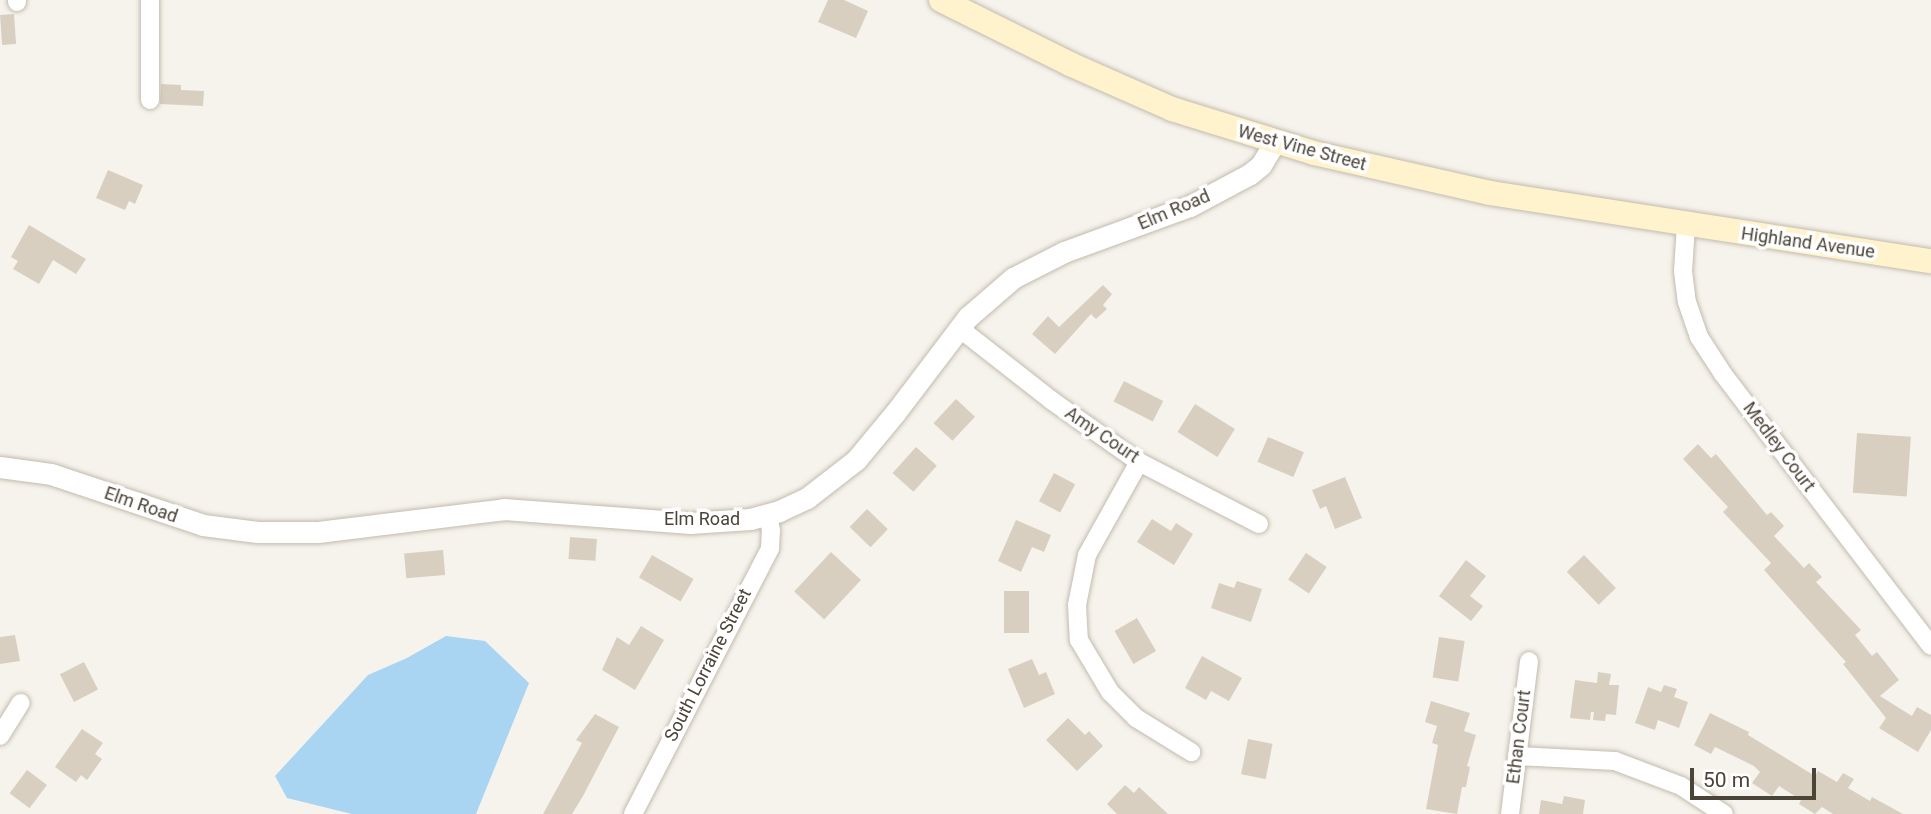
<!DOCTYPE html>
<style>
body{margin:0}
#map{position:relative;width:1931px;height:814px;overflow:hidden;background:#f6f3ec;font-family:Roboto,sans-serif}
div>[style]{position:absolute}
.water>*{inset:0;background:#a9d4f2}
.building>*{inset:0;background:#d8cfc1;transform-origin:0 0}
.roads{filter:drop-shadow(0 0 2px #c2bbae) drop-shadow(0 0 2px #c2bbae)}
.minor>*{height:18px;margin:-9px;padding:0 9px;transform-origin:9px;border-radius:9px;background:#fff}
.tertiary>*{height:21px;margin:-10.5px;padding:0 10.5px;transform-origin:10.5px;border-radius:10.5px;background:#fff}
.secondary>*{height:24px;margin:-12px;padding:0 12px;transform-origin:12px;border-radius:12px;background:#fff3cd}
span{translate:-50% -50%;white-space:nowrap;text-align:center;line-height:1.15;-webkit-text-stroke:7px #fff;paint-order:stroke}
.street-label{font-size:18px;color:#4b4439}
.scale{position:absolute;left:1690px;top:768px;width:126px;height:32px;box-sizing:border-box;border:4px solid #4b4439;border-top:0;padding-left:9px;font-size:21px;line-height:24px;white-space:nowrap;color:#4b4439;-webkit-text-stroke:5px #fff;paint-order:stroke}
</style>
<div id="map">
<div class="water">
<i style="clip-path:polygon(446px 636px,485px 641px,529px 683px,476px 814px,352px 814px,287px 798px,275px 776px,368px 675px,407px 658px)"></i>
</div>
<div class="building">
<i style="clip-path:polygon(828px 0,844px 0,868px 11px,856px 38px,818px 22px)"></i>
<i style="left:14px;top:14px;width:30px;height:14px;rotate:86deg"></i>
<i style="clip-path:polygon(161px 84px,181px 85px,181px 90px,204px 91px,203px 106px,160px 104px)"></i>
<i style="clip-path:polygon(108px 170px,143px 185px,135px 204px,129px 201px,125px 210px,96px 198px)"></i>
<i style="clip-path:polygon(29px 225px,86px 259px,76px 274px,53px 260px,39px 284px,13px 269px,18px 261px,11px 257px)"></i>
<i style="clip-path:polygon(1103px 285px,1112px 294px,1103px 305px,1107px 309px,1096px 319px,1091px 314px,1055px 354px,1032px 334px,1048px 316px,1059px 327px)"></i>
<i style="left:1124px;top:381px;width:44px;height:23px;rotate:27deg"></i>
<i style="left:956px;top:399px;width:26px;height:33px;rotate:43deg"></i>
<i style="left:1195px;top:404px;width:47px;height:33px;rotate:32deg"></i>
<i style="left:1857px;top:433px;width:54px;height:60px;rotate:4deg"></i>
<i style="left:1268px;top:437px;width:39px;height:27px;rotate:23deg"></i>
<i style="clip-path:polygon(1698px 444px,1711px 458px,1716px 454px,1767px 515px,1771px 512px,1784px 526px,1774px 536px,1804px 568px,1809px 563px,1822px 577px,1816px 582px,1861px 630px,1855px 635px,1872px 656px,1877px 652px,1899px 680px,1880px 696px,1912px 716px,1917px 707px,1931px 715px,1931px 730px,1918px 752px,1879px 728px,1886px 718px,1843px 664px,1846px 662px,1764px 570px,1771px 563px,1723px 512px,1728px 507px,1683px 459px)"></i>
<i style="left:916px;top:447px;width:28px;height:35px;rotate:42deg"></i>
<i style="left:1054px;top:473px;width:24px;height:32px;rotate:28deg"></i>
<i style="clip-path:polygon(1345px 477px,1362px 518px,1335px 529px,1326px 506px,1320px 509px,1312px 490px)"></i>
<i style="left:867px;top:509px;width:29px;height:25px;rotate:44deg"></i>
<i style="clip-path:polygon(1152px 519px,1171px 531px,1176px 523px,1193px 534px,1174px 565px,1137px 542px)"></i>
<i style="clip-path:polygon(1016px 520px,1051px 535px,1044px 552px,1032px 547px,1021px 572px,998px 561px)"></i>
<i style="left:570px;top:537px;width:27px;height:22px;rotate:4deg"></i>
<i style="left:443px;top:550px;width:25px;height:39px;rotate:85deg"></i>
<i style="left:831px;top:552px;width:41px;height:54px;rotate:43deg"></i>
<i style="left:1306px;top:553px;width:25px;height:32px;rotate:34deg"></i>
<i style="left:652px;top:555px;width:48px;height:26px;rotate:30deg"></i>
<i style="left:1584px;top:555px;width:46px;height:24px;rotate:46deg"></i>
<i style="clip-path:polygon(1466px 560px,1486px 576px,1470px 596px,1483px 606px,1471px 621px,1439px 596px)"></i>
<i style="clip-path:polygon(1237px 581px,1262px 589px,1251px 622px,1211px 608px,1219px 583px,1234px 588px)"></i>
<i style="left:1004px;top:591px;width:25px;height:42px"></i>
<i style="left:1137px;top:618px;width:38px;height:26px;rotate:60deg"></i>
<i style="clip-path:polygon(641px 626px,664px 640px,635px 690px,602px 670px,617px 637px,629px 645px)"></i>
<i style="clip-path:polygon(15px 635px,20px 661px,0 664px,0 637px)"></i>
<i style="left:1439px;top:637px;width:26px;height:41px;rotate:9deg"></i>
<i style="clip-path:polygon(1202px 656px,1242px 678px,1229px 701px,1211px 691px,1206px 700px,1185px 688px)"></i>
<i style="clip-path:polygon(1032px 659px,1039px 675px,1046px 672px,1055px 694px,1024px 708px,1008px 669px)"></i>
<i style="left:84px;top:662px;width:31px;height:27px;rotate:63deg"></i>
<i style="clip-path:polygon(1598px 672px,1611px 674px,1609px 685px,1619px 685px,1616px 715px,1606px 714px,1605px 721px,1593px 720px,1594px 712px,1591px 712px,1590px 720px,1570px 718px,1575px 680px,1597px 683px)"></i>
<i style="clip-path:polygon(1664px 685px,1677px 689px,1674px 697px,1688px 702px,1679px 728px,1658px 720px,1655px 730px,1635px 723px,1648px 687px,1661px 692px)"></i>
<i style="clip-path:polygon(1431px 701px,1470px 713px,1464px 731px,1476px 735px,1467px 766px,1470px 767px,1466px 787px,1462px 787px,1457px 814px,1426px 809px,1438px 745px,1432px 743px,1437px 726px,1425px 722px)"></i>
<i style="clip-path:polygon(1710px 713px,1749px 732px,1748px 735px,1815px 776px,1818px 771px,1837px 782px,1843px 773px,1854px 779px,1848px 788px,1870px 801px,1872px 797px,1903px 814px,1833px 814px,1822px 807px,1815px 814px,1799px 804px,1801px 800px,1779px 786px,1772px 796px,1752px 783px,1760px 772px,1754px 766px,1715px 747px,1711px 754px,1694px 745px)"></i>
<i style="clip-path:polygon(595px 714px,619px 727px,583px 796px,572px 814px,543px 814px,582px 743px,576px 740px)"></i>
<i style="clip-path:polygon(1068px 718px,1085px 735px,1089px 731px,1103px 746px,1077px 771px,1046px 740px)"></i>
<i style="clip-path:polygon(82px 729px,103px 743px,95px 754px,102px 759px,87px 780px,81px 775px,76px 782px,55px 767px)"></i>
<i style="left:1248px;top:739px;width:25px;height:36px;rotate:11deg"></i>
<i style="left:27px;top:770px;width:25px;height:29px;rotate:37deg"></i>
<i style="clip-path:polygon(1125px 785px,1134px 793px,1139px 787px,1168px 814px,1117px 814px,1107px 804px)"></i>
<i style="clip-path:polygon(1564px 796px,1585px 800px,1583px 814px,1539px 814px,1541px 800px,1562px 804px)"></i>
</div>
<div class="roads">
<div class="minor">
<i style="left:150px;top:0;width:100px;rotate:90deg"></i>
<i style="left:17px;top:2px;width:2px;rotate:-90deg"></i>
<i style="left:1686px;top:225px;width:46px;rotate:93.7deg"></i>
<i style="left:1683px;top:271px;width:31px;rotate:83deg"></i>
<i style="left:1687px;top:302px;width:37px;rotate:71deg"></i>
<i style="left:1699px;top:337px;width:44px;rotate:57deg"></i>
<i style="left:1723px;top:374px;width:342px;rotate:52.6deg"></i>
<i style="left:959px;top:328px;width:117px;rotate:38deg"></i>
<i style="left:1051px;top:400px;width:108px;rotate:35.2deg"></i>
<i style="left:1139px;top:462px;width:135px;rotate:27.3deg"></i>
<i style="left:1139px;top:462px;width:107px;rotate:119.2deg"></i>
<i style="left:1087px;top:555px;width:51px;rotate:101.3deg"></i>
<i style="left:1077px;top:605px;width:35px;rotate:87deg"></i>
<i style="left:1079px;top:640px;width:61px;rotate:59.2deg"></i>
<i style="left:1110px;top:692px;width:37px;rotate:45deg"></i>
<i style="left:1136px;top:718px;width:65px;rotate:31.7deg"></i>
<i style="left:0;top:736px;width:39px;rotate:-58deg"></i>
<i style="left:1517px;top:756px;width:98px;rotate:2.9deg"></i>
<i style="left:1615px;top:761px;width:71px;rotate:20.7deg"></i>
<i style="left:1681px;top:786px;width:51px;rotate:33.1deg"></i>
<i style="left:633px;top:814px;width:299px;rotate:-62.7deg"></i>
<i style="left:770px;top:548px;width:17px;rotate:-87deg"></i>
<i style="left:771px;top:531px;width:17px;rotate:-100deg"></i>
<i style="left:1510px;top:814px;width:154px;rotate:-82.9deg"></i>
</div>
<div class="tertiary">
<i style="left:0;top:467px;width:51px;rotate:7.8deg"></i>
<i style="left:51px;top:474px;width:160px;rotate:18.5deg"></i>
<i style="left:203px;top:525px;width:55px;rotate:7.3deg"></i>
<i style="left:258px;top:532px;width:60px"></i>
<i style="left:318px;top:532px;width:187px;rotate:-7deg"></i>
<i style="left:504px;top:509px;width:187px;rotate:4.3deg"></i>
<i style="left:690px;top:523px;width:60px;rotate:-3.8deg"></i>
<i style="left:750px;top:519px;width:30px;rotate:-15deg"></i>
<i style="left:779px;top:511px;width:31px;rotate:-25deg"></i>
<i style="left:807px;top:498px;width:62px;rotate:-37.8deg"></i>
<i style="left:856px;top:460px;width:61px;rotate:-50.3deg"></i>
<i style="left:895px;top:413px;width:121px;rotate:-52.8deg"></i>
<i style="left:968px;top:317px;width:60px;rotate:-40.9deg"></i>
<i style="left:1013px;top:278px;width:57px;rotate:-27deg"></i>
<i style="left:1064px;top:252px;width:134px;rotate:-20.1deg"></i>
<i style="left:1190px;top:206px;width:68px;rotate:-28.1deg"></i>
<i style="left:1250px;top:174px;width:14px;rotate:-39deg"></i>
<i style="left:1261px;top:165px;width:27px;rotate:-59deg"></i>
</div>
<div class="secondary">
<i style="left:941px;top:0;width:144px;rotate:26.4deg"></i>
<i style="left:1070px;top:64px;width:111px;rotate:23.8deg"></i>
<i style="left:1172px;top:109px;width:149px;rotate:17.2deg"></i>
<i style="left:1314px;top:153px;width:180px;rotate:12.8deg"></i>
<i style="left:1490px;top:193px;width:446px;rotate:8.8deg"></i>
</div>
</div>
<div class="street-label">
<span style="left:1302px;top:148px;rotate:15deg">West Vine Street</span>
<span style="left:1174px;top:210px;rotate:-23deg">Elm Road</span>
<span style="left:1808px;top:243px;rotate:8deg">Highland Avenue</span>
<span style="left:1102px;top:435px;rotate:34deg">Amy Court</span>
<span style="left:1779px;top:447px;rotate:53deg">Medley Court</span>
<span style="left:141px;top:505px;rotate:19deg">Elm Road</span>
<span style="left:702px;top:519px">Elm Road</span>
<span style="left:708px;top:665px;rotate:-63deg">South Lorraine Street</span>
<span style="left:1519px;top:737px;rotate:-83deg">Ethan Court</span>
</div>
<div class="scale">50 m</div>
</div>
